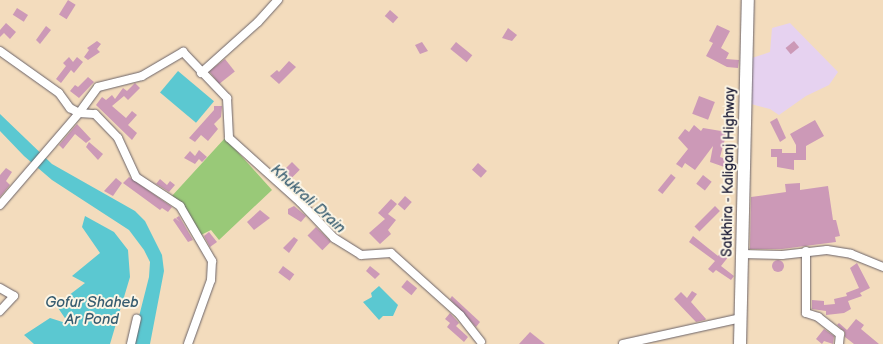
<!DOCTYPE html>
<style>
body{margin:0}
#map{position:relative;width:883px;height:344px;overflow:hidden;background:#f3dcbd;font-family:"Balsamiq Sans",sans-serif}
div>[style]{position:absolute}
.built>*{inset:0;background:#e6d2f0}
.green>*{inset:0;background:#99c978}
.water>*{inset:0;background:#5bc8d1;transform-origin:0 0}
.building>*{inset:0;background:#cc99b7;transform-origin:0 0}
.round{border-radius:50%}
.roads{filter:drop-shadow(0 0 1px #6b6368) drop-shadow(0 0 1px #6b6368)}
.minor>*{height:8px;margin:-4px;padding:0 4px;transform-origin:4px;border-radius:4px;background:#fff}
.highway>*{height:12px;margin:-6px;padding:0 6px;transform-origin:6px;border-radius:6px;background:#fff}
span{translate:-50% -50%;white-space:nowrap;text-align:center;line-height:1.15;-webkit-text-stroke:4px #fcf5e5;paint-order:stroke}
.street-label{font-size:14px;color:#22223b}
.water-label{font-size:15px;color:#365c70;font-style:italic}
</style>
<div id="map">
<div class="built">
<i style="clip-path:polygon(790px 23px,838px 72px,829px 85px,806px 96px,779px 115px,770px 109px,751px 104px,752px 58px,770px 52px,772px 28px)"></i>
</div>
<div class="green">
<i style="clip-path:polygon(225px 138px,272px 190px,219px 240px,211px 230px,201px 235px,171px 197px)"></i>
</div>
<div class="water">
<i style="left:178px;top:71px;width:47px;height:28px;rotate:40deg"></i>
<i style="clip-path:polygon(0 114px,52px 164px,135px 211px,145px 221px,162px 255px,164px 271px,150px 344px,132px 344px,149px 277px,150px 262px,144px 250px,129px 230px,52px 180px,24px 156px,0 131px)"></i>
<i style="clip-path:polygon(85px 216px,114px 232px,128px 250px,130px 277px,110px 344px,34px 344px,24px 335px,50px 318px,69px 324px,56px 305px,85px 283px,72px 276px,100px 253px,82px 227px)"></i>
<i style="clip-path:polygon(379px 286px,398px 305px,393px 316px,383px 316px,379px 320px,363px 302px,372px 297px,371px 293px)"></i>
</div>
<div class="building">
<i style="left:68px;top:0;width:9px;height:17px;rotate:32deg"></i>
<i style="left:17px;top:8px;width:13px;height:8px;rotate:32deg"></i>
<i style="left:390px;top:10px;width:11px;height:8px;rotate:41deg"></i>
<i style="clip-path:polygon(6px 23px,16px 32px,10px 39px,4px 33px,0 37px,0 30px)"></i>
<i style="clip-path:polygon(717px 25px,730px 31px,721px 48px,729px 53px,726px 59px,739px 60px,738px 68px,727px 67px,706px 56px,713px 43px,709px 41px)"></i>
<i style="clip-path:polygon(46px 26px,51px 30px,40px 44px,36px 40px)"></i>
<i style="clip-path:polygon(508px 28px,517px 35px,512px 41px,502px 38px)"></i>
<i style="clip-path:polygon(97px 41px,101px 44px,97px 49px,100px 52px,88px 60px,84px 57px,89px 50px,87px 48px)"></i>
<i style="left:794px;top:41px;width:8px;height:11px;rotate:50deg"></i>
<i style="clip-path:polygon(422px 42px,428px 51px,420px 54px,415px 45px)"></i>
<i style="left:456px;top:42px;width:21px;height:9px;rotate:39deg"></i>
<i style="clip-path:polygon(69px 57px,73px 62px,77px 57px,83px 62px,74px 73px,71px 70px,61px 83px,56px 79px,66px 66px,63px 63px)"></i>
<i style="left:225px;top:59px;width:16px;height:20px;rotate:52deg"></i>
<i style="clip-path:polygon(289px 61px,296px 67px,279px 84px,270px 76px,277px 70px,279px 72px)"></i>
<i style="clip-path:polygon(88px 77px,94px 82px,79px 98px,70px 91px,75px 85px,78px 87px)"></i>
<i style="clip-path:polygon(135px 83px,140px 88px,128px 100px,124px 96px,112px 106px,126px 118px,132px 111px,137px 115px,128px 125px,137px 133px,132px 140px,96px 105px,102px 97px,106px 100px,112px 95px,115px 99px,123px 88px,127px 91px)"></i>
<i style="left:699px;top:96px;width:17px;height:19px;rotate:21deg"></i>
<i style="clip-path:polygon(214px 106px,222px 106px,221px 117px,214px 124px,218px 129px,208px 141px,201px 135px,195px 142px,189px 138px,214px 110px)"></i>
<i style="clip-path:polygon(777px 118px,786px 138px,780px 142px,770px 122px)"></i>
<i style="clip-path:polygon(815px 120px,824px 136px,806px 146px,806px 160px,794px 160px,794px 170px,777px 167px,777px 157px,771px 157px,771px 149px,782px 149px,782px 153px,796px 153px,796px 145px,790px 134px)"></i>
<i style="clip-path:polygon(77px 124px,91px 139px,86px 143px,75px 134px,63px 149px,59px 145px)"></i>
<i style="clip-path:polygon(694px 125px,701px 131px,703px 128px,727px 132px,720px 157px,732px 161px,730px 169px,710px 162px,713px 146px,695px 170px,685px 163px,682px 168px,676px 164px,688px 149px,678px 138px,685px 129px,689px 132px)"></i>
<i style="clip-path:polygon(89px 142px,103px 154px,98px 160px,86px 147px)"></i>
<i style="clip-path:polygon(199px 150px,207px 157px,202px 162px,199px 159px,195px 164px,184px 158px,190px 151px,195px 156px)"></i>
<i style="left:292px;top:162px;width:11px;height:19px;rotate:45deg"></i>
<i style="left:478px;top:163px;width:12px;height:9px;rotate:42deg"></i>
<i style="clip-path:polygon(6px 168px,12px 172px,6px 181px,10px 185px,0 197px,0 175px)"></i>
<i style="left:671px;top:174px;width:6px;height:21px;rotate:39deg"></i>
<i style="left:703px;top:175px;width:11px;height:11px;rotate:38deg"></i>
<i style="clip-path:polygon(129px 177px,172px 207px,168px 212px,162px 208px,160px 210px,123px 183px)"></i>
<i style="clip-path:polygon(116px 178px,122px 183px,113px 196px,104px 191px)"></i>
<i style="clip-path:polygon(160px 179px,167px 185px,170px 181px,175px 185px,169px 192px,150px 180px,156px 184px)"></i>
<i style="clip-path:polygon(800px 183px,800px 190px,828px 186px,833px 220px,836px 220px,840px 236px,835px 237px,836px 242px,782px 249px,750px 249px,751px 197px,786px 192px,785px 184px)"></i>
<i style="left:405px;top:196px;width:9px;height:11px;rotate:41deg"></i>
<i style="clip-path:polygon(391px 199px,397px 204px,388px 214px,396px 220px,388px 230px,391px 234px,380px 244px,369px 233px,385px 219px,378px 213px)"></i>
<i style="clip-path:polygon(294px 206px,306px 216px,301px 222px,288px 214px,288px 209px)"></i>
<i style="left:715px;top:206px;width:7px;height:29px;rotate:45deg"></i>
<i style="clip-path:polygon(260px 210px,270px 218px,254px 230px,247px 222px)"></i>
<i style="clip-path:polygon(179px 216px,193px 240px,188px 242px,173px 220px,175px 218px,180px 222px,176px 218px)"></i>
<i style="left:316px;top:227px;width:21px;height:12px;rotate:45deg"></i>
<i style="clip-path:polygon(209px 232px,217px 242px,210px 247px,204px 236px)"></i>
<i style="clip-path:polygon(693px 236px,718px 256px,722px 251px,729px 256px,721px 266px,734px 276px,731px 280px,716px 270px,713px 273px,708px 269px,715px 261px,689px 242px)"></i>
<i style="clip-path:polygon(294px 237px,298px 240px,289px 253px,283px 248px)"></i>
<i class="round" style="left:772px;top:260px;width:12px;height:12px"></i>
<i style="clip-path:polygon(857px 263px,870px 288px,860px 293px,862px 296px,848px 301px,851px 309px,844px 313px,826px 315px,826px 311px,812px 309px,812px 300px,824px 301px,824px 305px,835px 304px,834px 299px,847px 296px,846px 293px,859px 288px,850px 268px)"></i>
<i style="left:283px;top:266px;width:14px;height:8px;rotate:36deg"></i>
<i style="clip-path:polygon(370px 266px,380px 274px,375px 279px,366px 271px)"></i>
<i style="left:407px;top:280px;width:13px;height:9px;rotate:39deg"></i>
<i style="clip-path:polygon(692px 291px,697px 294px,691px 302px,706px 319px,705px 320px,696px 322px,674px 299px,681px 292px,687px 298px)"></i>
<i style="clip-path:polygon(452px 296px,480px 322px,476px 327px,450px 299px)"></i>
<i style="clip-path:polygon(450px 313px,459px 323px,456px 326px,468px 337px,464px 342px,447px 327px,450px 323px,445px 319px)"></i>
<i style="clip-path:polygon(856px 319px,864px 325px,861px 329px,879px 344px,854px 344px,845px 337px,845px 332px,837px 325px,839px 323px,847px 330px)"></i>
<i style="clip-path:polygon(824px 329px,834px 336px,833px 344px,824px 341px,822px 344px,816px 339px)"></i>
<i style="clip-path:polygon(530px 332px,545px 344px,519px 344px)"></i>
</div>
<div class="roads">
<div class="minor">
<i style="left:0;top:51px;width:72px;rotate:35.4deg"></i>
<i style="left:59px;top:93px;width:19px;rotate:54deg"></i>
<i style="left:70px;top:108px;width:10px;rotate:29deg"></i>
<i style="left:79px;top:113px;width:32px;rotate:-54deg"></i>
<i style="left:98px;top:87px;width:45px;rotate:-14deg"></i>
<i style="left:142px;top:76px;width:48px;rotate:-30.3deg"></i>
<i style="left:183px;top:52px;width:64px;rotate:46.3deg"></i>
<i style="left:227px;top:98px;width:40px;rotate:87.1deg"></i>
<i style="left:229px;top:138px;width:96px;rotate:42deg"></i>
<i style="left:300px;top:202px;width:50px;rotate:46.6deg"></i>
<i style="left:334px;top:238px;width:32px;rotate:32deg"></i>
<i style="left:361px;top:255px;width:30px;rotate:-4deg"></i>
<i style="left:391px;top:253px;width:93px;rotate:41.9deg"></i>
<i style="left:460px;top:315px;width:34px;rotate:52deg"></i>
<i style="left:201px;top:73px;width:76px;rotate:-41.8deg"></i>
<i style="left:258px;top:22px;width:30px;rotate:-48deg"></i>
<i style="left:0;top:205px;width:121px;rotate:-49.3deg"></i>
<i style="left:79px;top:113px;width:16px;rotate:4deg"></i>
<i style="left:95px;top:114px;width:33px;rotate:46deg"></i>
<i style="left:118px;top:138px;width:43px;rotate:65.2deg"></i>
<i style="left:136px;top:177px;width:53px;rotate:33.4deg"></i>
<i style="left:180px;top:206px;width:64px;rotate:59.8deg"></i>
<i style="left:212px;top:261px;width:19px;rotate:93deg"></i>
<i style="left:211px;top:280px;width:68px;rotate:109.8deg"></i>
<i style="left:806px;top:251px;width:62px;rotate:90deg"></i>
<i style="left:806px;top:313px;width:13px;rotate:18deg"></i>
<i style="left:818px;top:317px;width:28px;rotate:38deg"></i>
<i style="left:840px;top:334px;width:10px;rotate:96deg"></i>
<i style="left:742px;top:254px;width:40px;rotate:1.4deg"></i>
<i style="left:782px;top:255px;width:45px;rotate:-6.3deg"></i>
<i style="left:827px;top:250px;width:24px;rotate:9deg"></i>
<i style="left:851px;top:254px;width:35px;rotate:22deg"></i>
<i style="left:0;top:288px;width:16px;rotate:30deg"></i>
<i style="left:14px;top:296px;width:21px;rotate:133deg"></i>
<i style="left:131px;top:344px;width:26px;rotate:-77deg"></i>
<i style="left:623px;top:344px;width:121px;rotate:-12.4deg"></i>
</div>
<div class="highway">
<i style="left:740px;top:344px;width:344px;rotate:-88.7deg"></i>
</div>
</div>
<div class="street-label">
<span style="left:729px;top:172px;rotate:-89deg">Satkhira - Kaliganj Highway</span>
</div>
<div class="water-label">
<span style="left:308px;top:199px;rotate:42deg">Khukrali Drain</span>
<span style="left:92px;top:311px">Gofur Shaheb<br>Ar Pond</span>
</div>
</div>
